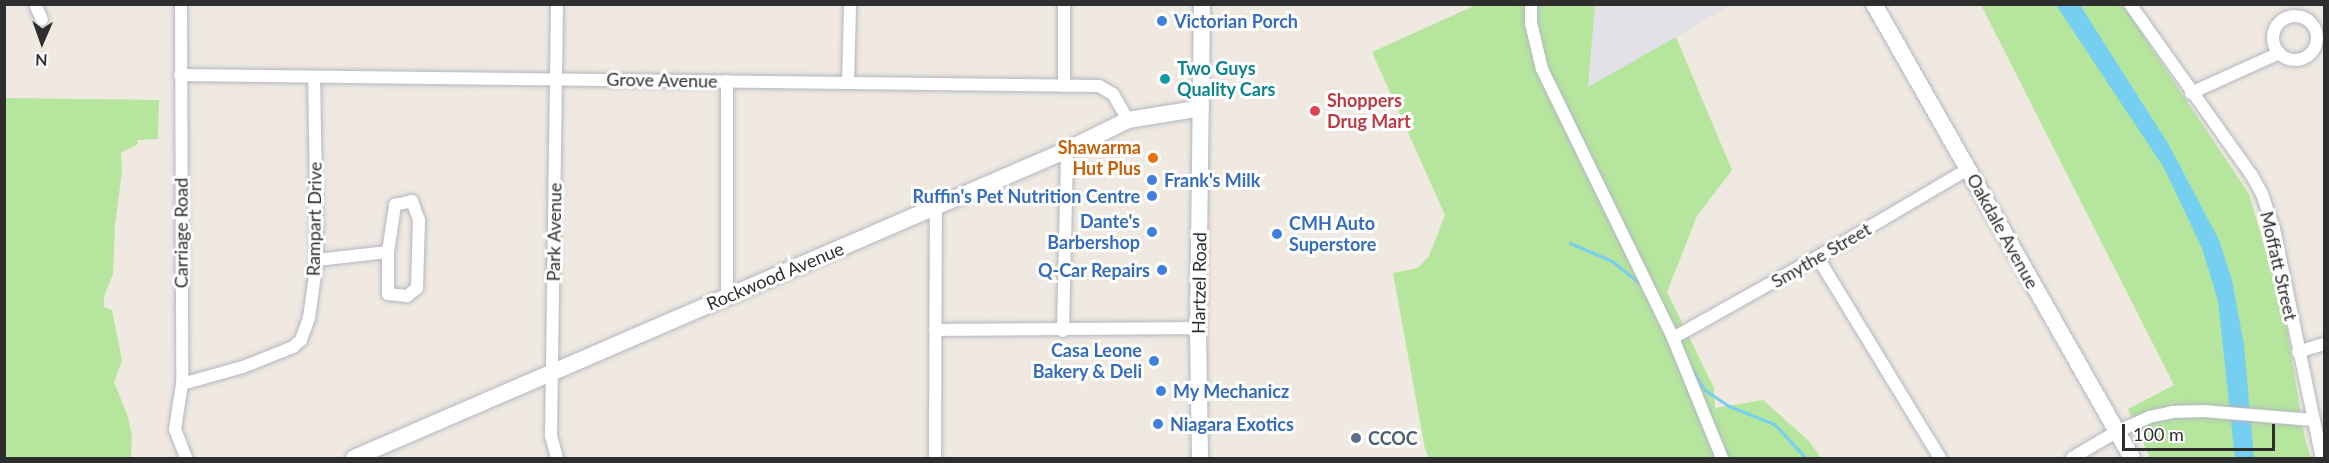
<!DOCTYPE html>
<style>
body{margin:0}
#map{position:relative;width:2329px;height:463px;overflow:hidden;background:#efe9e1;font-family:Lato,sans-serif}
div>[style]{position:absolute}
.industrial>*{inset:0;background:#e3e1e8}
.green>*{inset:0;background:#b6e59e}
.water>*{inset:0;background:#75cff0}
.stream>*{height:3px;margin:-1.5px;padding:0 1.5px;transform-origin:1.5px;border-radius:1.5px;background:#75cff0}
.roads{filter:drop-shadow(0 0 2px #b4b7c1) drop-shadow(0 0 2px #b4b7c1)}
.street>*{height:12px;margin:-6px;padding:0 6px;transform-origin:6px;border-radius:6px;background:#fff}
.street>.ring{margin:-6px;padding:0;box-sizing:content-box;background:none;border:12px solid #fff;border-radius:50%}
.secondary>*{height:16px;margin:-8px;padding:0 8px;transform-origin:8px;border-radius:8px;background:#fff}
.dots>*{width:16px;height:16px;translate:-50% -50%;box-sizing:border-box;border:3px solid #fff;border-radius:50%}
span{translate:-50% -50%;white-space:nowrap;text-align:center;line-height:1.15;-webkit-text-stroke:6px #fff;paint-order:stroke}
.shop-label{font-size:18px;color:#366cbe;font-weight:700}
.left{translate:0 -50%;text-align:left}
.right{translate:-100% -50%;text-align:right}
.culture-label{font-size:18px;color:#0d838f;font-weight:700}
.street-label{font-size:18px;color:#2e2e2e}
.health-label{font-size:18px;color:#be3a42;font-weight:700}
.food-label{font-size:18px;color:#c56008;font-weight:700}
.service-label{font-size:18px;color:#4e5e75;font-weight:700}
.frame{position:absolute;inset:0;border:6px solid #2e2e2e;pointer-events:none}
.north{position:absolute;left:12px;top:12px;width:60px;height:60px;-webkit-text-stroke:4px #fff;paint-order:stroke;rotate:182deg;font-size:16px;font-weight:700;line-height:24px;text-align:center;color:#2e2e2e}
.north::after{content:'';display:block;margin:auto;width:21px;height:27px;background:#2e2e2e;clip-path:polygon(50% 0,100% 100%,50% 72%,0 100%)}
.scale{position:absolute;left:2122px;top:424px;width:153px;height:27px;box-sizing:border-box;border:3px solid #2e2e2e;border-top:0;padding-left:8px;font-size:18px;line-height:21px;white-space:nowrap;color:#2e2e2e;-webkit-text-stroke:4px #fff;paint-order:stroke}
</style>
<div id="map">
<div class="industrial">
<i style="clip-path:polygon(1595px 5px,1731px 5px,1588px 88px)"></i>
</div>
<div class="green">
<i style="clip-path:polygon(1476px 5px,1595px 5px,1588px 87px,1676px 37px,1732px 170px,1697px 216px,1667px 292px,1714px 388px,1715px 408px,1763px 400px,1809px 441px,1821px 458px,1429px 458px,1425px 449px,1393px 273px,1418px 268px,1429px 256px,1445px 215px,1372px 52px)"></i>
<i style="clip-path:polygon(1981px 5px,2123px 5px,2249px 194px,2285px 316px,2305px 439px,2311px 458px,2150px 458px,2128px 409px,2174px 385px)"></i>
<i style="clip-path:polygon(5px 98px,159px 100px,158px 139px,137px 140px,138px 144px,121px 153px,122px 171px,115px 225px,113px 274px,104px 296px,104px 307px,112px 310px,122px 361px,114px 382px,128px 417px,132px 436px,131px 458px,5px 458px)"></i>
</div>
<div class="water">
<i style="clip-path:polygon(2056px 5px,2080px 5px,2169px 145px,2219px 240px,2232px 280px,2244px 345px,2254px 458px,2235px 458px,2218px 301px,2202px 248px,2164px 168px)"></i>
</div>
<div class="stream">
<i style="left:1570px;top:243px;width:46px;rotate:23.2deg"></i>
<i style="left:1612px;top:261px;width:40px;rotate:39deg"></i>
<i style="left:1693px;top:371px;width:22px;rotate:58deg"></i>
<i style="left:1705px;top:390px;width:29px;rotate:34deg"></i>
<i style="left:1729px;top:406px;width:48px;rotate:21.8deg"></i>
<i style="left:1774px;top:424px;width:47px;rotate:46.7deg"></i>
</div>
<div class="roads">
<div class="street">
<i style="left:35px;top:4px;width:17px;rotate:66deg"></i>
<i style="left:181px;top:4px;width:380px;rotate:89.8deg"></i>
<i style="left:182px;top:384px;width:46px;rotate:98.8deg"></i>
<i style="left:175px;top:429px;width:31px;rotate:69deg"></i>
<i style="left:1531px;top:4px;width:19px;rotate:90deg"></i>
<i style="left:1531px;top:23px;width:47px;rotate:76.6deg"></i>
<i style="left:1542px;top:69px;width:299px;rotate:64deg"></i>
<i style="left:1673px;top:338px;width:130px;rotate:67.8deg"></i>
<i style="left:2130px;top:4px;width:209px;rotate:54.6deg"></i>
<i style="left:2251px;top:174px;width:23px;rotate:61deg"></i>
<i style="left:2262px;top:194px;width:37px;rotate:71deg"></i>
<i style="left:2274px;top:229px;width:234px;rotate:78.2deg"></i>
<i class="ring" style="left:2273px;top:16px;width:32px;height:32px"></i>
<i style="left:180px;top:75px;width:919px;rotate:0.69deg"></i>
<i style="left:1099px;top:86px;width:16px;rotate:30deg"></i>
<i style="left:1113px;top:94px;width:30px;rotate:60deg"></i>
<i style="left:848px;top:83px;width:79px;rotate:-88.5deg"></i>
<i style="left:1064px;top:86px;width:82px;rotate:-90deg"></i>
<i style="left:2191px;top:93px;width:97px;rotate:-24.4deg"></i>
<i style="left:412px;top:201px;width:20px;rotate:70deg"></i>
<i style="left:419px;top:220px;width:68px;rotate:91.7deg"></i>
<i style="left:417px;top:288px;width:13px;rotate:141deg"></i>
<i style="left:407px;top:296px;width:19px;rotate:-174deg"></i>
<i style="left:388px;top:294px;width:42px;rotate:-90deg"></i>
<i style="left:388px;top:252px;width:48px;rotate:-81.5deg"></i>
<i style="left:395px;top:205px;width:17px;rotate:-13deg"></i>
<i style="left:1818px;top:258px;width:234px;rotate:58.6deg"></i>
<i style="left:317px;top:260px;width:71px;rotate:-6.4deg"></i>
<i style="left:727px;top:296px;width:215px;rotate:-90deg"></i>
<i style="left:935px;top:330px;width:263px;rotate:-0.4deg"></i>
<i style="left:1063px;top:331px;width:181px;rotate:-88.7deg"></i>
<i style="left:1673px;top:338px;width:190px;rotate:-29.3deg"></i>
<i style="left:1839px;top:245px;width:150px;rotate:-30.5deg"></i>
<i style="left:2298px;top:352px;width:27px;rotate:-17deg"></i>
<i style="left:182px;top:384px;width:63px;rotate:-15.6deg"></i>
<i style="left:243px;top:367px;width:54px;rotate:-21.8deg"></i>
<i style="left:293px;top:347px;width:11px;rotate:-41deg"></i>
<i style="left:301px;top:340px;width:23px;rotate:-70deg"></i>
<i style="left:309px;top:318px;width:59px;rotate:-82.1deg"></i>
<i style="left:317px;top:260px;width:183px;rotate:-90.9deg"></i>
<i style="left:557px;top:458px;width:23px;rotate:-105deg"></i>
<i style="left:551px;top:436px;width:432px;rotate:-89.2deg"></i>
<i style="left:935px;top:458px;width:252px;rotate:-89.8deg"></i>
<i style="left:2072px;top:458px;width:51px;rotate:-30.6deg"></i>
<i style="left:2116px;top:432px;width:36px;rotate:-24deg"></i>
<i style="left:2149px;top:417px;width:24px;rotate:-12deg"></i>
<i style="left:2172px;top:412px;width:31px;rotate:-2deg"></i>
<i style="left:2203px;top:411px;width:110px;rotate:4.7deg"></i>
</div>
<div class="secondary">
<i style="left:1874px;top:4px;width:522px;rotate:60.39deg"></i>
<i style="left:354px;top:458px;width:777px;rotate:-23.36deg"></i>
<i style="left:1067px;top:150px;width:68px;rotate:-26.2deg"></i>
<i style="left:1128px;top:120px;width:74px;rotate:-9.3deg"></i>
<i style="left:1200px;top:458px;width:130px;rotate:-90.9deg"></i>
<i style="left:1198px;top:328px;width:324px;rotate:-89.3deg"></i>
</div>
</div>
<div class="dots">
<i style="left:1162px;top:21px;background:#3f7fe0"></i>
<i style="left:1165px;top:79px;background:#0f9aa8"></i>
<i style="left:1315px;top:111px;background:#e0444e"></i>
<i style="left:1153px;top:158px;background:#e8710a"></i>
<i style="left:1152px;top:180px;background:#3f7fe0"></i>
<i style="left:1152px;top:196px;background:#3f7fe0"></i>
<i style="left:1152px;top:232px;background:#3f7fe0"></i>
<i style="left:1277px;top:234px;background:#3f7fe0"></i>
<i style="left:1162px;top:270px;background:#3f7fe0"></i>
<i style="left:1154px;top:361px;background:#3f7fe0"></i>
<i style="left:1161px;top:391px;background:#3f7fe0"></i>
<i style="left:1158px;top:424px;background:#3f7fe0"></i>
<i style="left:1356px;top:438px;background:#5c6f8a"></i>
</div>
<div class="shop-label">
<span class="left" style="left:1174px;top:21px">Victorian Porch</span>
<span class="left" style="left:1164px;top:180px">Frank's Milk</span>
<span class="right" style="left:1140px;top:196px">Ruffin's Pet Nutrition Centre</span>
<span class="right" style="left:1140px;top:232px">Dante's<br>Barbershop</span>
<span class="left" style="left:1289px;top:234px">CMH Auto<br>Superstore</span>
<span class="right" style="left:1150px;top:270px">Q-Car Repairs</span>
<span class="right" style="left:1142px;top:361px">Casa Leone<br>Bakery &amp; Deli</span>
<span class="left" style="left:1173px;top:391px">My Mechanicz</span>
<span class="left" style="left:1170px;top:424px">Niagara Exotics</span>
</div>
<div class="culture-label">
<span class="left" style="left:1177px;top:79px">Two Guys<br>Quality Cars</span>
</div>
<div class="street-label">
<span style="left:662px;top:80px;rotate:1deg">Grove Avenue</span>
<span style="left:314px;top:219px;rotate:-89deg">Rampart Drive</span>
<span style="left:2003px;top:231px;rotate:61deg">Oakdale Avenue</span>
<span style="left:554px;top:232px;rotate:-89deg">Park Avenue</span>
<span style="left:181px;top:233px;rotate:-90deg">Carriage Road</span>
<span style="left:1821px;top:255px;rotate:-30deg">Smythe Street</span>
<span style="left:2279px;top:266px;rotate:77deg">Moffatt Street</span>
<span style="left:775px;top:276px;rotate:-23deg">Rockwood Avenue</span>
<span style="left:1199px;top:283px;rotate:-89deg">Hartzel Road</span>
</div>
<div class="health-label">
<span class="left" style="left:1327px;top:111px">Shoppers<br>Drug Mart</span>
</div>
<div class="food-label">
<span class="right" style="left:1141px;top:158px">Shawarma<br>Hut Plus</span>
</div>
<div class="service-label">
<span class="left" style="left:1368px;top:438px">CCOC</span>
</div>
<div class="frame"></div>
<div class="north">N</div>
<div class="scale">100 m</div>
</div>
